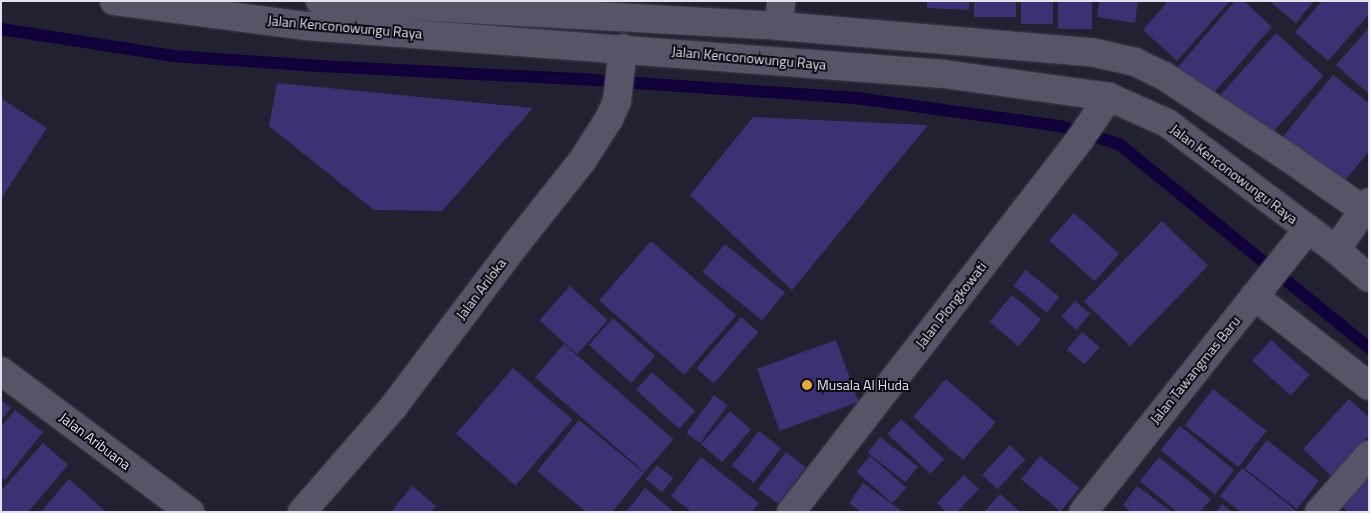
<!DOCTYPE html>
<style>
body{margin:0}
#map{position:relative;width:1370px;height:513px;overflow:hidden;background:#222132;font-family:"Titillium Web",sans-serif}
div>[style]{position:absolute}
.stream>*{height:12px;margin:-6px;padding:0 6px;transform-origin:6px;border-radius:6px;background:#110039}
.building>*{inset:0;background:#3c3172;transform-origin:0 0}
.roads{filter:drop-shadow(0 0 1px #403e4c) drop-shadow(0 0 1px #403e4c)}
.street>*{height:28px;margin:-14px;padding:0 14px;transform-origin:14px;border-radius:14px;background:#565568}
.dots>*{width:14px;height:14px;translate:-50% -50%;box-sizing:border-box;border:2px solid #0c0b13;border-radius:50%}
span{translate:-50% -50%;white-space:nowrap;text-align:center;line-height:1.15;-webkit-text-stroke:4px #0c0b13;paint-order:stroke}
.street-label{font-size:14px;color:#e3e3ef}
.poi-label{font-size:14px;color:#e3e3ef}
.left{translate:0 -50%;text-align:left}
.frame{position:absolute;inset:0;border:2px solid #e3e3ef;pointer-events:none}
</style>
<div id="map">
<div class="stream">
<i style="left:1px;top:29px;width:174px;rotate:8.9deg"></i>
<i style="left:173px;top:56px;width:146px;rotate:3.9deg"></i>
<i style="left:319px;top:66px;width:273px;rotate:2.9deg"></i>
<i style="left:592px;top:80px;width:265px;rotate:3.9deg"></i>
<i style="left:856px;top:98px;width:206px;rotate:7.8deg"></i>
<i style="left:1060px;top:126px;width:62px;rotate:17deg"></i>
<i style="left:1119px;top:144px;width:323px;rotate:39.2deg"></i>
</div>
<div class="building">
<i style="clip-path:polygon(927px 1px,969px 1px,969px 10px,927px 8px)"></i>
<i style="left:974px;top:1px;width:42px;height:16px"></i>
<i style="left:1021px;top:1px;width:32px;height:23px"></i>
<i style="left:1058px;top:1px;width:34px;height:28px"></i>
<i style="clip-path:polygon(1099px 1px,1138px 1px,1135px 23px,1097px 17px)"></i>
<i style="clip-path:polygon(1168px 1px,1230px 1px,1177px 61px,1143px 30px)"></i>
<i style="clip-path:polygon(1235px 1px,1244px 1px,1272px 27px,1211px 96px,1178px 67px)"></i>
<i style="clip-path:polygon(1269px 1px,1314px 1px,1296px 23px)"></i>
<i style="clip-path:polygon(1322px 1px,1369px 1px,1369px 14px,1328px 61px,1295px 32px)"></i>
<i style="clip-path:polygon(1369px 28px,1369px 94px,1336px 65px)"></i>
<i style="left:1276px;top:33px;width:64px;height:85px;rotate:42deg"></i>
<i style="clip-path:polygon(1333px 75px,1369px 103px,1369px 151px,1340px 187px,1281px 139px)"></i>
<i style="clip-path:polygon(277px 83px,533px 108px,442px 211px,374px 210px,269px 126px)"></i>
<i style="clip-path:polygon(2px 99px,47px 128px,1px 199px,1px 100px)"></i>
<i style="clip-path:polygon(753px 117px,928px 125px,792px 290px,690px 195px)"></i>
<i style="left:1074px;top:213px;width:61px;height:37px;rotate:42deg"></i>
<i style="left:1162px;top:221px;width:64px;height:112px;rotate:44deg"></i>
<i style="left:651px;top:241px;width:113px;height:79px;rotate:41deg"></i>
<i style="left:725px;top:244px;width:77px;height:36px;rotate:39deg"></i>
<i style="left:1026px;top:270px;width:43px;height:20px;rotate:39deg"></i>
<i style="left:570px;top:286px;width:51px;height:46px;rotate:42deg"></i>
<i style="left:1012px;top:295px;width:38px;height:35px;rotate:40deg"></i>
<i style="left:1075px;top:301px;width:20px;height:21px;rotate:41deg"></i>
<i style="left:741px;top:317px;width:23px;height:68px;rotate:41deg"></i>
<i style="left:613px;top:318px;width:57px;height:36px;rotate:42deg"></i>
<i style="left:1082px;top:332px;width:23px;height:23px;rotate:41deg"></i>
<i style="left:836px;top:340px;width:66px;height:84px;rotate:70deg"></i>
<i style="left:1271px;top:340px;width:52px;height:28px;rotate:42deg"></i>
<i style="left:564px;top:344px;width:145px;height:44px;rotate:41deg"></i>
<i style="left:513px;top:368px;width:79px;height:87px;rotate:41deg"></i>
<i style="left:652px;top:372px;width:58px;height:24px;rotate:42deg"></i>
<i style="left:946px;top:379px;width:66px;height:50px;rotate:41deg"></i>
<i style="left:1213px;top:389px;width:68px;height:46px;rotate:38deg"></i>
<i style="left:714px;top:395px;width:17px;height:47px;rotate:36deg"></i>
<i style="clip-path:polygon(1349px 399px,1369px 417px,1369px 436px,1331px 476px,1303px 449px)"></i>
<i style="clip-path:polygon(1px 400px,11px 408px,1px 420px)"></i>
<i style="clip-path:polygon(15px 410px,43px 432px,5px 480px,1px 477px,1px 427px)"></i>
<i style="left:730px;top:411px;width:28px;height:44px;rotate:41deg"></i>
<i style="left:901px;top:419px;width:59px;height:20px;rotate:43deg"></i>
<i style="clip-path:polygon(579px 420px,644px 473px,612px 512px,586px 512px,537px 471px)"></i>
<i style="left:1180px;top:426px;width:70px;height:31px;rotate:39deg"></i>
<i style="left:759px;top:431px;width:28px;height:44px;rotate:38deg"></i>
<i style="left:880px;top:437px;width:48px;height:20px;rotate:38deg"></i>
<i style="left:1267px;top:440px;width:66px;height:36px;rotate:38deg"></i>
<i style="clip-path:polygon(43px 443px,68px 465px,28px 512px,1px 512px,1px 491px)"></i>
<i style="left:1010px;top:445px;width:21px;height:41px;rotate:43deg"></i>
<i style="left:786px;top:452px;width:25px;height:46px;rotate:37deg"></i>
<i style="left:870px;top:456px;width:48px;height:21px;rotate:41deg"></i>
<i style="left:1040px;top:456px;width:51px;height:30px;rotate:39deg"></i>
<i style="clip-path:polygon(701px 457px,759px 503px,752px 512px,692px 512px,671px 496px)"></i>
<i style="clip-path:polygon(1159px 457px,1211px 499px,1200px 512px,1177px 512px,1140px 481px)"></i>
<i style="left:657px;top:465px;width:21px;height:18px;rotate:39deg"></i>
<i style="clip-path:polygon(1242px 468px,1298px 512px,1241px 512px,1220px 496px)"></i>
<i style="clip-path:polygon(964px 475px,979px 489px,957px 512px,946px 512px,937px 503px)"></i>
<i style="clip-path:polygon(1369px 477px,1369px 512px,1348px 512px,1342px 506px)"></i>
<i style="clip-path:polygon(69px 479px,106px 512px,41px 512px)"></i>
<i style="clip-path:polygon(863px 483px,903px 512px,861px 512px,849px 503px)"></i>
<i style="clip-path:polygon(412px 486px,436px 506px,431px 512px,391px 512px)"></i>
<i style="clip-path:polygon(1137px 486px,1172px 512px,1131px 512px,1123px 505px)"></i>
<i style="clip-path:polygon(645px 488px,674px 512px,626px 512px)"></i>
<i style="clip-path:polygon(1000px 494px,1020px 512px,984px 512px)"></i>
<i style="clip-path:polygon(1222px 504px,1232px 512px,1216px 512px)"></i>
</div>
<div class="roads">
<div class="street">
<i style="left:114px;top:1px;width:194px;rotate:7.4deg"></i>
<i style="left:306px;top:26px;width:640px;rotate:4.3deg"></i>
<i style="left:944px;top:74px;width:167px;rotate:7.9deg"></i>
<i style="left:1109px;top:97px;width:64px;rotate:24.1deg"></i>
<i style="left:1167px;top:123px;width:211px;rotate:36.9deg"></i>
<i style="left:1336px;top:250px;width:43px;rotate:40.3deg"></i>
<i style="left:320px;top:1px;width:460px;rotate:3.1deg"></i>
<i style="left:779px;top:26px;width:313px;rotate:4.8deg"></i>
<i style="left:1091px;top:52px;width:45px;rotate:12.8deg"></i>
<i style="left:1135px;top:62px;width:32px;rotate:26deg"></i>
<i style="left:1164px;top:76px;width:149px;rotate:33.3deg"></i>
<i style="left:1289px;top:158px;width:89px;rotate:34.9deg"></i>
<i style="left:779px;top:26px;width:25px;rotate:-85deg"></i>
<i style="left:1336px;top:250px;width:58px;rotate:-55.5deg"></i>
<i style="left:1254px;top:296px;width:146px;rotate:38deg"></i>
<i style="left:1px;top:371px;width:236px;rotate:36.7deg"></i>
<i style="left:302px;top:512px;width:140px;rotate:-49deg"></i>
<i style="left:394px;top:406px;width:203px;rotate:-53deg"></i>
<i style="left:516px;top:244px;width:106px;rotate:-51.5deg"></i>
<i style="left:582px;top:161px;width:50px;rotate:-57.3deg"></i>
<i style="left:609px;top:119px;width:20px;rotate:-66deg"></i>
<i style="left:617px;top:101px;width:53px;rotate:-83.5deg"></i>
<i style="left:791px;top:512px;width:472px;rotate:-52.2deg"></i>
<i style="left:1080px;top:139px;width:51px;rotate:-55.4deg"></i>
<i style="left:1083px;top:512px;width:362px;rotate:-51.5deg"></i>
<i style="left:1319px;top:512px;width:76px;rotate:-48.7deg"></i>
</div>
</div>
<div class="dots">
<i style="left:807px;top:385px;background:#eaaa39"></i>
</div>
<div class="street-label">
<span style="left:345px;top:27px;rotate:5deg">Jalan Kenconowungu Raya</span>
<span style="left:749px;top:58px;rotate:5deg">Jalan Kenconowungu Raya</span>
<span style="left:1234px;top:174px;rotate:37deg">Jalan Kenconowungu Raya</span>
<span style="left:481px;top:289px;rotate:-53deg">Jalan Ariloka</span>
<span style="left:951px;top:305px;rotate:-52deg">Jalan Plongkowati</span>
<span style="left:1195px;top:370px;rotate:-51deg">Jalan Tawangmas Baru</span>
<span style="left:95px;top:441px;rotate:37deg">Jalan Aribuana</span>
</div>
<div class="poi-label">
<span class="left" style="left:817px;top:385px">Musala Al Huda</span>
</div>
<div class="frame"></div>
</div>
